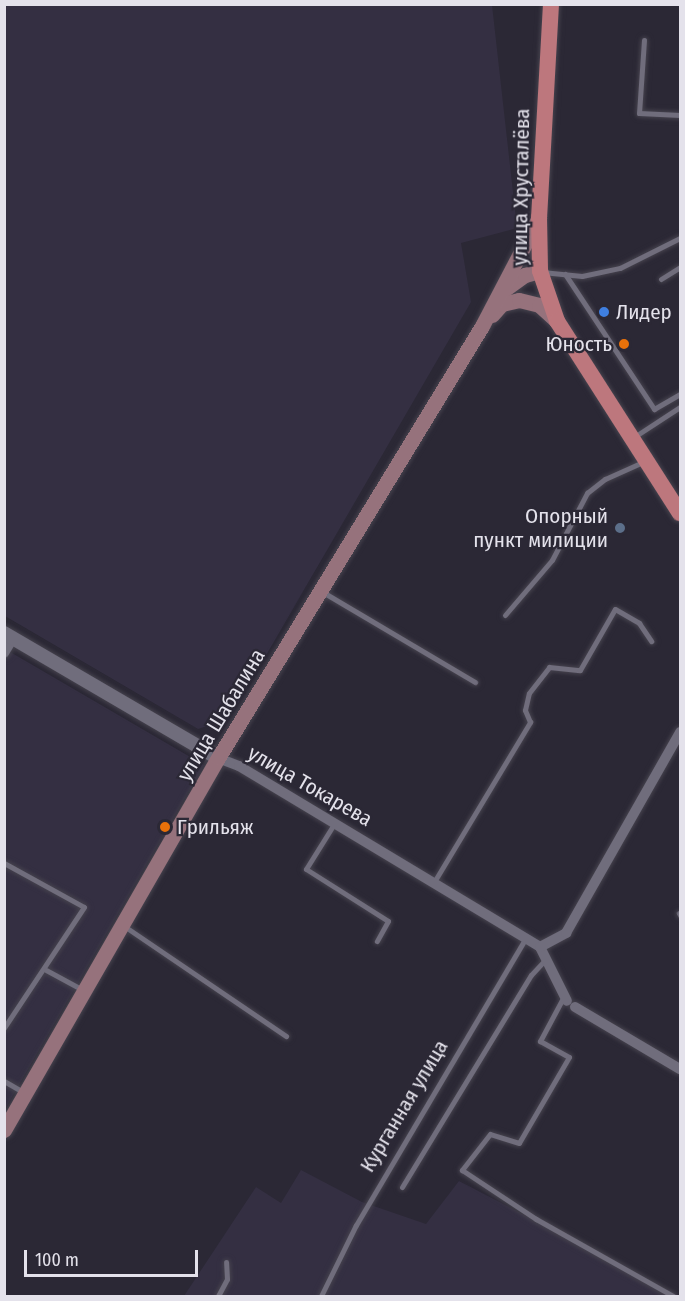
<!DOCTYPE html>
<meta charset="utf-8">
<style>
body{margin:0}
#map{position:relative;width:685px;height:1301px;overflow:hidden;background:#2b2835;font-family:"Fira Sans Condensed",sans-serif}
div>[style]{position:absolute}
.built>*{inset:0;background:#342f42}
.roads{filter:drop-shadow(0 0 2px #46434e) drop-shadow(0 0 2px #46434e)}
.service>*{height:5px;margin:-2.5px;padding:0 2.5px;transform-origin:2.5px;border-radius:2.5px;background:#706d7c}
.minor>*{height:10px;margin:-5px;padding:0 5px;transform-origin:5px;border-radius:5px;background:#706d7c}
.tertiary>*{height:14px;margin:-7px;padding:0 7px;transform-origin:7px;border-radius:7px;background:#706d7c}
.secondary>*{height:15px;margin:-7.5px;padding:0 7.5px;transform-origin:7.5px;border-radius:7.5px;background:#96727c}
.primary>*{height:16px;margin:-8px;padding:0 8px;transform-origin:8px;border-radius:8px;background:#bd777d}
.dots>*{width:16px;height:16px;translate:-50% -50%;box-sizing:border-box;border:3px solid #2b2835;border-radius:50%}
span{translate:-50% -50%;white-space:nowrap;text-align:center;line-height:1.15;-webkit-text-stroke:4.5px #2b2835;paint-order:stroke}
.street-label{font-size:21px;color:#e4e2eb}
.poi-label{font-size:21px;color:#e4e2eb}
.left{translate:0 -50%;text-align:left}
.right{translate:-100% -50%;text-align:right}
.frame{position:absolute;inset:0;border:6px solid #e4e2eb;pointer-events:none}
.scale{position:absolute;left:24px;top:1250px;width:174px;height:27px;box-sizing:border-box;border:3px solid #e4e2eb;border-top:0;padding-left:8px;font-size:18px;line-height:21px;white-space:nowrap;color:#e4e2eb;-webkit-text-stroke:4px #2b2835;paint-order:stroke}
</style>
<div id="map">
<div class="built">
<i style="clip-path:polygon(4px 5px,492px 5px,517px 228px,461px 243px,471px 302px,229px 719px,198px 729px,5px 616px)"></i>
<i style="clip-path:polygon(5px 649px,204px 765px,5px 1109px)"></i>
<i style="clip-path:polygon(301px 1170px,362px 1202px,426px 1224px,459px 1181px,680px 1296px,184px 1296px,256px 1187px,281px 1203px)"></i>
</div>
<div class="roads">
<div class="service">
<i style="left:644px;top:40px;width:73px;rotate:93.9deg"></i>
<i style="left:639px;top:113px;width:41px;rotate:2.8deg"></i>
<i style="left:542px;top:272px;width:40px;rotate:5.7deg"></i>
<i style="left:582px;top:276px;width:39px;rotate:-12deg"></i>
<i style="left:620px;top:268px;width:67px;rotate:-26.6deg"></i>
<i style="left:565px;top:274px;width:162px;rotate:56.6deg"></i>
<i style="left:654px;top:409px;width:30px;rotate:-30deg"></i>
<i style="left:661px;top:279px;width:22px;rotate:-32deg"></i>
<i style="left:634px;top:437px;width:55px;rotate:-33.1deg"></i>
<i style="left:321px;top:591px;width:179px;rotate:30.6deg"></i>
<i style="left:505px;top:615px;width:72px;rotate:-49.5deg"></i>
<i style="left:552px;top:560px;width:76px;rotate:-62.4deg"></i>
<i style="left:587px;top:493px;width:23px;rotate:-38deg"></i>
<i style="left:605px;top:479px;width:44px;rotate:-24.2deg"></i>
<i style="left:334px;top:824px;width:53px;rotate:121.9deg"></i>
<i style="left:306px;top:869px;width:97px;rotate:32.4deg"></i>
<i style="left:388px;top:921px;width:23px;rotate:119deg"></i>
<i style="left:4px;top:863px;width:91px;rotate:28.8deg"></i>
<i style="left:84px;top:907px;width:145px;rotate:123.5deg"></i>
<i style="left:434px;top:882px;width:187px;rotate:-59deg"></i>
<i style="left:530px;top:722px;width:13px;rotate:-113deg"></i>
<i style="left:525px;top:710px;width:17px;rotate:-77deg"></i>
<i style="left:529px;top:693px;width:33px;rotate:-52deg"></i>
<i style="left:549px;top:667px;width:31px;rotate:6deg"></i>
<i style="left:580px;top:670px;width:70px;rotate:-60.2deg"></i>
<i style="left:615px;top:609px;width:28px;rotate:30deg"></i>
<i style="left:639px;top:623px;width:22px;rotate:56deg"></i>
<i style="left:679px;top:913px;width:2px;rotate:63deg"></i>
<i style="left:124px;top:926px;width:196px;rotate:34.2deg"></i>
<i style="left:46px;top:970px;width:42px;rotate:28.4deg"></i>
<i style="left:563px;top:998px;width:49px;rotate:118.1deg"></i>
<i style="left:540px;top:1041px;width:33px;rotate:29deg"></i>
<i style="left:569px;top:1057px;width:99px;rotate:120.2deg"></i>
<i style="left:519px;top:1143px;width:30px;rotate:-163deg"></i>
<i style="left:490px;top:1134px;width:46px;rotate:127.9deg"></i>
<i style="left:462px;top:1170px;width:89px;rotate:33.5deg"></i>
<i style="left:536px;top:1219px;width:157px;rotate:29.3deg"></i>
<i style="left:4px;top:1081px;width:22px;rotate:30deg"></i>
<i style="left:402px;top:1187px;width:248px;rotate:-58.7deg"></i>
<i style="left:531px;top:975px;width:22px;rotate:-47deg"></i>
<i style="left:218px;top:1296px;width:19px;rotate:-62deg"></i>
<i style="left:227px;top:1279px;width:17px;rotate:-93deg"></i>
<i style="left:321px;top:1296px;width:79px;rotate:-63.8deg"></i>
<i style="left:356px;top:1225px;width:334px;rotate:-59.4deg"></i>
</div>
<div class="minor">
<i style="left:4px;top:653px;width:17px;rotate:-59deg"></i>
<i style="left:218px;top:758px;width:22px;rotate:21deg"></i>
<i style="left:239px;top:766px;width:351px;rotate:31deg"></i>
<i style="left:540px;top:947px;width:60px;rotate:63.4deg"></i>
<i style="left:540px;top:947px;width:30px;rotate:-28deg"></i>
<i style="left:566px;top:933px;width:231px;rotate:-60.4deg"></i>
<i style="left:575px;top:1007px;width:122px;rotate:30.6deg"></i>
</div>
<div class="tertiary">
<i style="left:4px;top:633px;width:248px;rotate:30.3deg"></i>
</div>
<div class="secondary">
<i style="left:504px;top:290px;width:26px;rotate:-36deg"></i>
<i style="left:525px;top:275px;width:16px;rotate:-15deg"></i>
<i style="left:492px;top:315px;width:15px;rotate:-48deg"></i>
<i style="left:502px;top:304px;width:17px;rotate:-13deg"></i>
<i style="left:519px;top:300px;width:21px;rotate:14deg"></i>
<i style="left:539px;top:305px;width:24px;rotate:42deg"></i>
<i style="left:4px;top:1130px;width:429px;rotate:-60.1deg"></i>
<i style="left:218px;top:758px;width:506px;rotate:-58.57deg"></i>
<i style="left:482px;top:326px;width:123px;rotate:-62.4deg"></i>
</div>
<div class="primary">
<i style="left:551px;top:4px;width:213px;rotate:93.2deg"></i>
<i style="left:539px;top:217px;width:54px;rotate:88.9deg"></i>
<i style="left:540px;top:271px;width:53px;rotate:71.2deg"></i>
<i style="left:557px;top:321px;width:228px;rotate:57.4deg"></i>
</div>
</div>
<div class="dots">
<i style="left:604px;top:312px;background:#3f7fe0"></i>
<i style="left:624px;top:344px;background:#e8710a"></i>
<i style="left:620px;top:528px;background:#5c6f8a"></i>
<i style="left:165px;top:827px;background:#e8710a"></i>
</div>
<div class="street-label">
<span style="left:521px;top:187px;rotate:-89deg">улица Хрусталёва</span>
<span style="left:221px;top:715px;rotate:-59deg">улица Шабалина</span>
<span style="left:310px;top:786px;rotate:30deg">улица Токарева</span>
<span style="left:404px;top:1106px;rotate:-59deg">Курганная улица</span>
</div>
<div class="poi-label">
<span class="left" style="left:616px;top:312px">Лидер</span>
<span class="right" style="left:612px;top:344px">Юность</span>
<span class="right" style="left:608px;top:528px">Опорный<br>пункт милиции</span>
<span class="left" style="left:177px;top:827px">Грильяж</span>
</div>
<div class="frame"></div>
<div class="scale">100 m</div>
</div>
